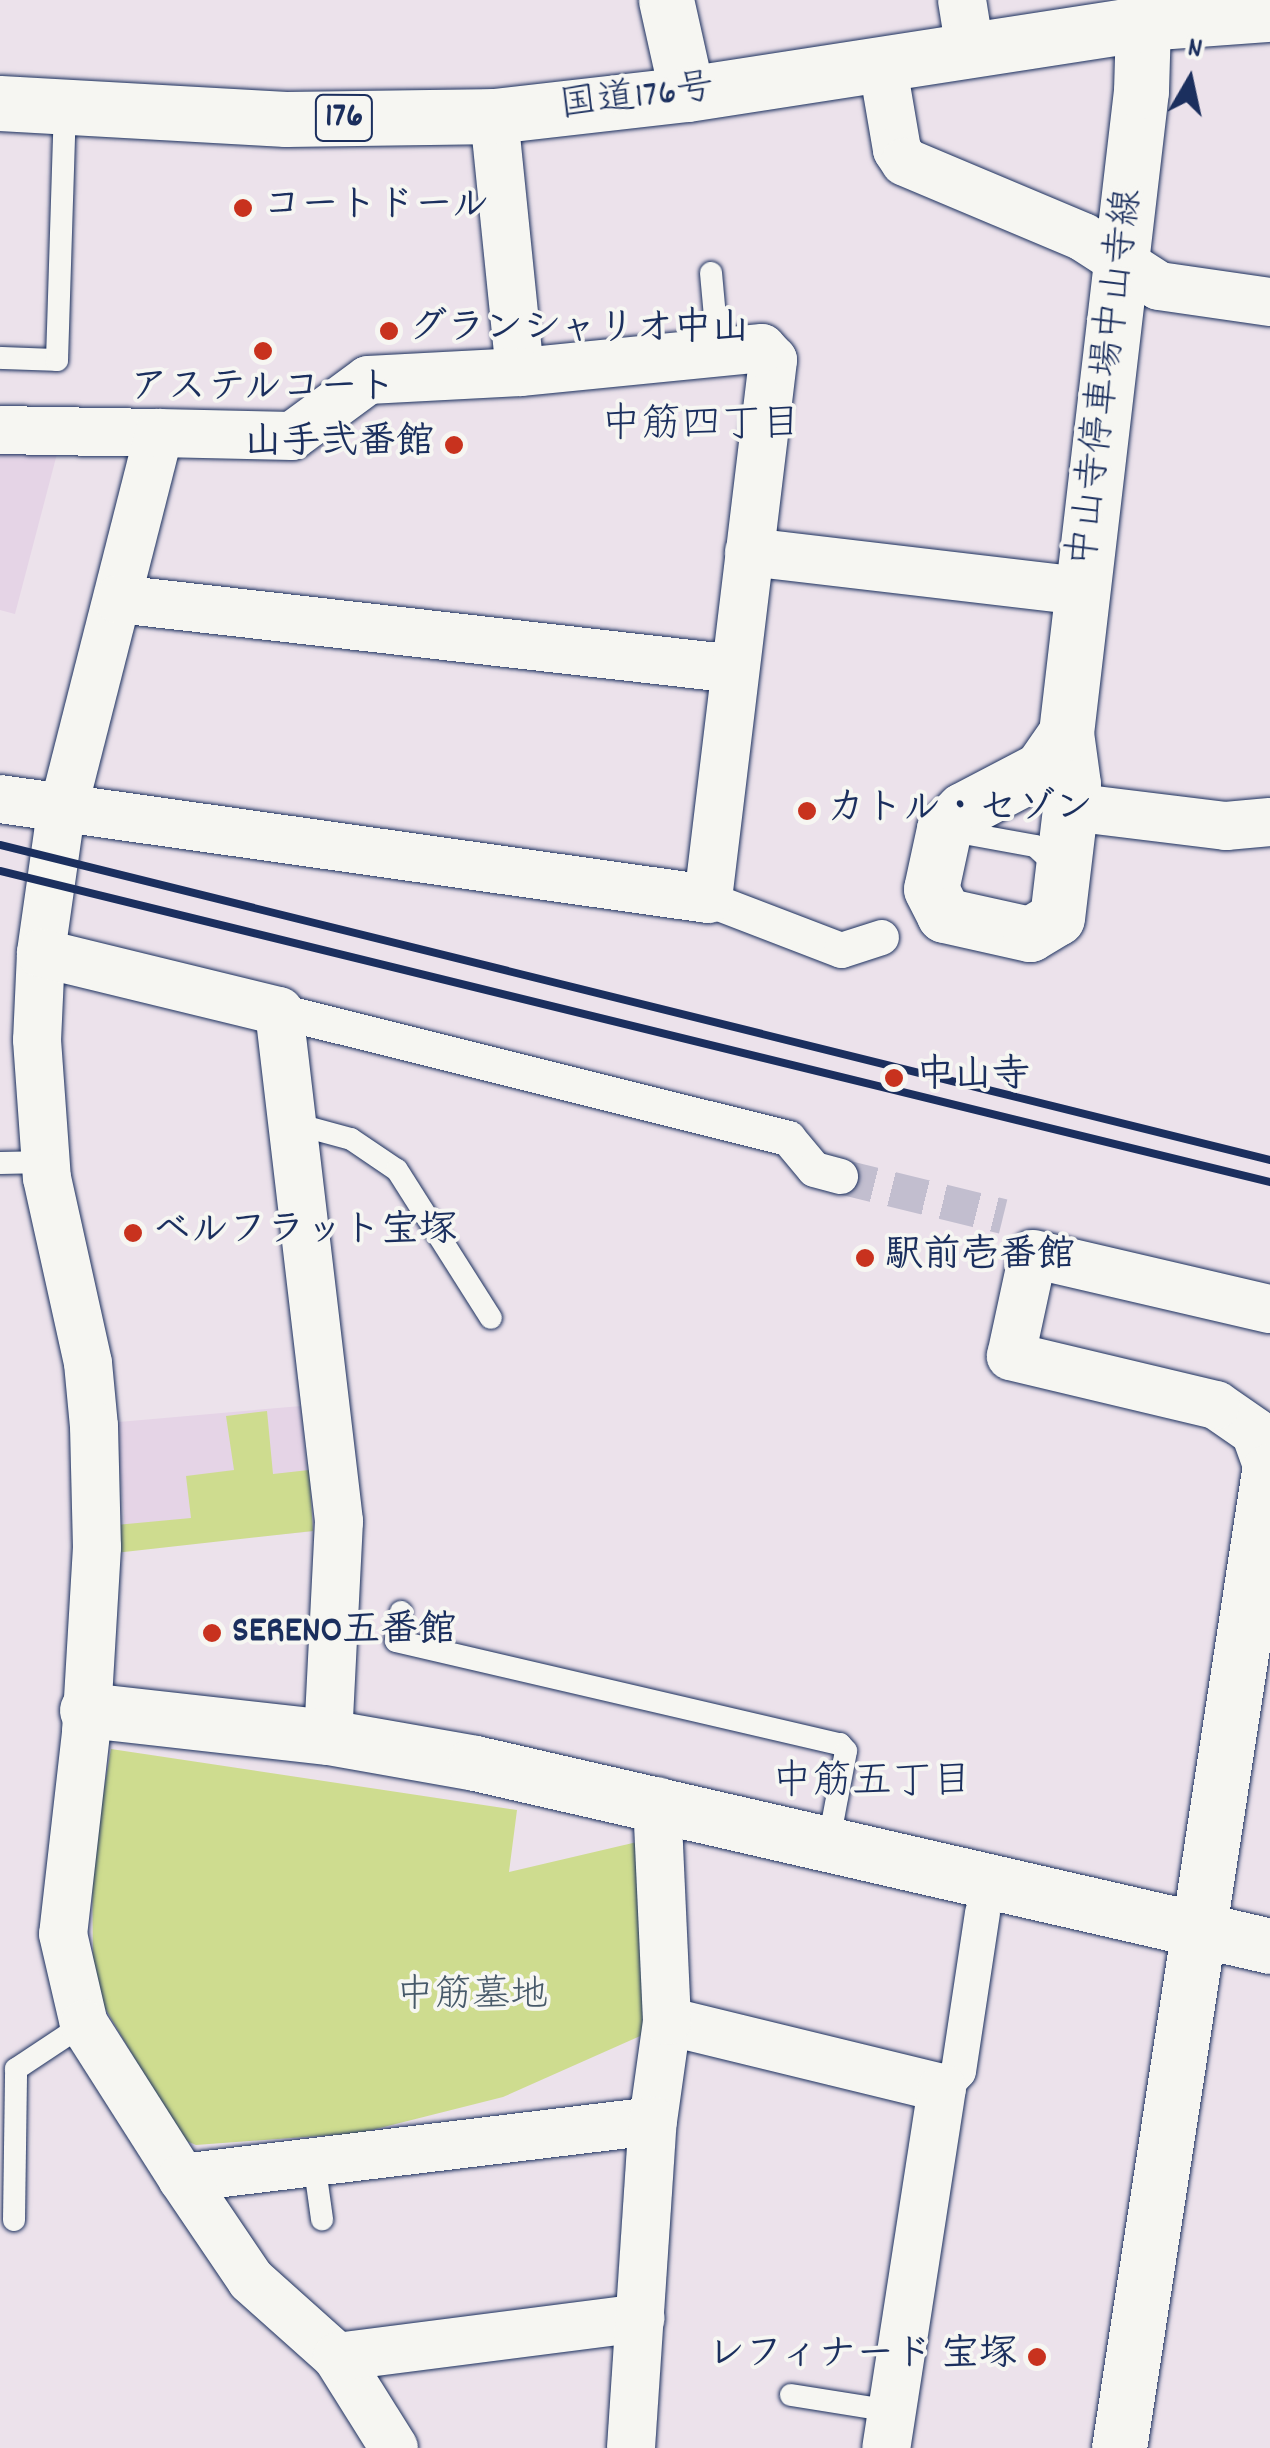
<!DOCTYPE html>
<meta charset="utf-8">
<style>
body{margin:0}
#map{position:relative;width:1270px;height:2448px;overflow:hidden;background:#ece2eb;font-family:Dekko,"Klee One",sans-serif}
div>[style]{position:absolute}
.built>*{inset:0;background:#e5d4e6;transform-origin:0 0}
.green>*{inset:0;background:#cedc8f}
.pedestrian-tunnel>*{height:35px;margin-top:-17.5px;transform-origin:0;background:repeating-linear-gradient(90deg,#c2becf 0 35px,transparent 0 53px)}
.roads{filter:drop-shadow(0 0 2px #1b2f5e) drop-shadow(0 0 2px #1b2f5e)}
.service>*{height:22px;margin:-11px;padding:0 11px;transform-origin:11px;border-radius:11px;background:#f6f6f2}
.pedestrian>*{height:35px;margin:-17.5px;padding:0 17.5px;transform-origin:17.5px;border-radius:17.5px;background:#f6f6f2}
.minor>*{height:48px;margin:-24px;padding:0 24px;transform-origin:24px;border-radius:24px;background:#f6f6f2}
.tertiary>*{height:55px;margin:-27.5px;padding:0 27.5px;transform-origin:27.5px;border-radius:27.5px;background:#f6f6f2}
.secondary>*{height:55px;margin:-27.5px;padding:0 27.5px;transform-origin:27.5px;border-radius:27.5px;background:#f6f6f2}
.trunk>*{height:55px;margin:-27.5px;padding:0 27.5px;transform-origin:27.5px;border-radius:27.5px;background:#f6f6f2}
.rail>*{height:8px;margin:-4px;padding:0 4px;transform-origin:4px;border-radius:4px;background:#1b2f5e}
.dots>*{width:28px;height:28px;translate:-50% -50%;box-sizing:border-box;border:5px solid #f6f6f2;border-radius:50%}
span{translate:-50% -50%;white-space:nowrap;text-align:center;line-height:1.15;-webkit-text-stroke:8px #f6f6f2;paint-order:stroke}
.shield-label span{padding:2px 8px;background:#f6f6f2;border:2px solid;border-radius:8px;-webkit-text-stroke-width:0}
.shield-label{font-size:35px;color:#1b2f5e;font-weight:700}
.street-label{font-size:38px;color:#1b2f5e}
.poi-label{font-size:38px;color:#1b2f5e;font-weight:700}
.left{translate:0 -50%;text-align:left}
.right{translate:-100% -50%;text-align:right}
.park-label{font-size:38px;color:#485a6a}
.neighbourhood-label{font-size:40px;color:#1b2f5e}
.north{position:absolute;left:1140px;top:30px;width:100px;height:100px;-webkit-text-stroke:8px #f6f6f2;paint-order:stroke;rotate:9deg;font-size:28px;font-weight:700;line-height:40px;text-align:center;color:#1b2f5e}
.north::after{content:'';display:block;margin:auto;width:35px;height:45px;background:#1b2f5e;clip-path:polygon(50% 0,100% 100%,50% 72%,0 100%)}
</style>
<div id="map">
<div class="built">
<i style="clip-path:polygon(58px 450px,15px 614px,0 610px,0 453px)"></i>
<i style="left:301px;top:1406px;width:126px;height:186px;rotate:85deg"></i>
</div>
<div class="green">
<i style="clip-path:polygon(267px 1411px,273px 1474px,309px 1470px,313px 1531px,115px 1553px,116px 1525px,191px 1518px,186px 1476px,234px 1470px,226px 1416px)"></i>
<i style="clip-path:polygon(111px 1749px,517px 1810px,509px 1872px,637px 1842px,647px 2033px,503px 2097px,360px 2133px,196px 2145px,182px 2139px,102px 2003px,93px 1967px,92px 1857px)"></i>
</div>
<div class="pedestrian-tunnel">
<i style="left:840px;top:1176px;width:168px;rotate:13.8deg"></i>
</div>
<div class="roads">
<div class="service">
<i style="left:711px;top:273px;width:77px;rotate:84.8deg"></i>
<i style="left:0;top:358px;width:57px;rotate:2deg"></i>
<i style="left:57px;top:360px;width:252px;rotate:-88.2deg"></i>
<i style="left:947px;top:830px;width:89px;rotate:10.3deg"></i>
<i style="left:1035px;top:846px;width:34px;rotate:43deg"></i>
<i style="left:292px;top:1123px;width:61px;rotate:15.2deg"></i>
<i style="left:351px;top:1139px;width:55px;rotate:34deg"></i>
<i style="left:397px;top:1170px;width:175px;rotate:57.6deg"></i>
<i style="left:0;top:1163px;width:47px;rotate:-1.2deg"></i>
<i style="left:401px;top:1612px;width:29px;rotate:100deg"></i>
<i style="left:396px;top:1641px;width:456px;rotate:13.1deg"></i>
<i style="left:840px;top:1744px;width:9px;rotate:49deg"></i>
<i style="left:846px;top:1751px;width:91px;rotate:100.8deg"></i>
<i style="left:314px;top:2162px;width:58px;rotate:82deg"></i>
<i style="left:14px;top:2220px;width:151px;rotate:-89.2deg"></i>
<i style="left:16px;top:2069px;width:82px;rotate:-33.5deg"></i>
<i style="left:791px;top:2395px;width:101px;rotate:9.1deg"></i>
</div>
<div class="pedestrian">
<i style="left:708px;top:899px;width:142px;rotate:21deg"></i>
<i style="left:841px;top:950px;width:42px;rotate:-18deg"></i>
<i style="left:279px;top:1011px;width:525px;rotate:14.01deg"></i>
<i style="left:788px;top:1138px;width:40px;rotate:50deg"></i>
<i style="left:814px;top:1169px;width:27px;rotate:15deg"></i>
<i style="left:942px;top:2088px;width:23px;rotate:-47deg"></i>
<i style="left:958px;top:2071px;width:161px;rotate:-81.4deg"></i>
</div>
<div class="minor">
<i style="left:962px;top:0;width:51px;rotate:80.9deg"></i>
<i style="left:882px;top:62px;width:89px;rotate:80.3deg"></i>
<i style="left:897px;top:150px;width:14px;rotate:56deg"></i>
<i style="left:905px;top:162px;width:193px;rotate:22.8deg"></i>
<i style="left:1083px;top:237px;width:90px;rotate:32.8deg"></i>
<i style="left:1159px;top:286px;width:112px;rotate:8.2deg"></i>
<i style="left:494px;top:116px;width:257px;rotate:84.2deg"></i>
<i style="left:0;top:430px;width:159px;rotate:1.1deg"></i>
<i style="left:159px;top:433px;width:406px;rotate:104.3deg"></i>
<i style="left:59px;top:826px;width:128px;rotate:98.1deg"></i>
<i style="left:41px;top:953px;width:87px;rotate:92.6deg"></i>
<i style="left:37px;top:1040px;width:138px;rotate:85.9deg"></i>
<i style="left:47px;top:1178px;width:189px;rotate:77.5deg"></i>
<i style="left:88px;top:1363px;width:63px;rotate:84.6deg"></i>
<i style="left:94px;top:1426px;width:121px;rotate:88.6deg"></i>
<i style="left:97px;top:1547px;width:186px;rotate:93.4deg"></i>
<i style="left:86px;top:1733px;width:202px;rotate:96.5deg"></i>
<i style="left:63px;top:1934px;width:92px;rotate:76.9deg"></i>
<i style="left:84px;top:2024px;width:183px;rotate:57.5deg"></i>
<i style="left:182px;top:2178px;width:474px;rotate:-6.9deg"></i>
<i style="left:653px;top:2121px;width:101px;rotate:-82deg"></i>
<i style="left:667px;top:2021px;width:283px;rotate:13.7deg"></i>
<i style="left:942px;top:2088px;width:364px;rotate:98.8deg"></i>
<i style="left:749px;top:552px;width:336px;rotate:6.7deg"></i>
<i style="left:118px;top:599px;width:621px;rotate:6.47deg"></i>
<i style="left:0;top:799px;width:715px;rotate:8.04deg"></i>
<i style="left:708px;top:899px;width:543px;rotate:-83.12deg"></i>
<i style="left:773px;top:360px;width:16px;rotate:-133deg"></i>
<i style="left:762px;top:348px;width:243px;rotate:174.3deg"></i>
<i style="left:520px;top:372px;width:152px;rotate:177deg"></i>
<i style="left:368px;top:380px;width:94px;rotate:143.6deg"></i>
<i style="left:292px;top:436px;width:133px;rotate:-178.7deg"></i>
<i style="left:1071px;top:807px;width:156px;rotate:7deg"></i>
<i style="left:1226px;top:826px;width:44px;rotate:-5.2deg"></i>
<i style="left:41px;top:953px;width:245px;rotate:13.7deg"></i>
<i style="left:279px;top:1011px;width:514px;rotate:83.29deg"></i>
<i style="left:339px;top:1521px;width:216px;rotate:92.9deg"></i>
<i style="left:1269px;top:1471px;width:41px;rotate:-109.7deg"></i>
<i style="left:1255px;top:1432px;width:47px;rotate:-145.3deg"></i>
<i style="left:1216px;top:1405px;width:211px;rotate:-166.6deg"></i>
<i style="left:1011px;top:1356px;width:104px;rotate:-77.8deg"></i>
<i style="left:1033px;top:1254px;width:243px;rotate:13.1deg"></i>
<i style="left:657px;top:1801px;width:220px;rotate:87.4deg"></i>
<i style="left:182px;top:2178px;width:123px;rotate:55.9deg"></i>
<i style="left:251px;top:2280px;width:115px;rotate:41.8deg"></i>
<i style="left:337px;top:2357px;width:107px;rotate:57.9deg"></i>
<i style="left:337px;top:2357px;width:306px;rotate:-7.3deg"></i>
<i style="left:631px;top:2448px;width:328px;rotate:-86.2deg"></i>
</div>
<div class="tertiary">
<i style="left:87px;top:1710px;width:243px;rotate:6.4deg"></i>
<i style="left:328px;top:1737px;width:149px;rotate:10deg"></i>
<i style="left:475px;top:1763px;width:816px;rotate:12.96deg"></i>
<i style="left:1119px;top:2448px;width:988px;rotate:-81.27deg"></i>
</div>
<div class="secondary">
<i style="left:666px;top:0;width:96px;rotate:77.4deg"></i>
<i style="left:1066px;top:733px;width:44px;rotate:124.8deg"></i>
<i style="left:1041px;top:769px;width:88px;rotate:152.3deg"></i>
<i style="left:963px;top:810px;width:27px;rotate:135deg"></i>
<i style="left:944px;top:829px;width:61px;rotate:102.2deg"></i>
<i style="left:931px;top:889px;width:29px;rotate:63deg"></i>
<i style="left:944px;top:915px;width:88px;rotate:12.5deg"></i>
<i style="left:1030px;top:934px;width:31px;rotate:-31deg"></i>
<i style="left:1057px;top:918px;width:135px;rotate:-83.2deg"></i>
<i style="left:1073px;top:784px;width:51px;rotate:-97.8deg"></i>
<i style="left:1066px;top:733px;width:646px;rotate:-83.34deg"></i>
<i style="left:1141px;top:91px;width:68px;rotate:-88.3deg"></i>
</div>
<div class="trunk">
<i style="left:0;top:103px;width:286px;rotate:3.2deg"></i>
<i style="left:286px;top:119px;width:208px;rotate:-0.8deg"></i>
<i style="left:494px;top:116px;width:194px;rotate:-6.5deg"></i>
<i style="left:687px;top:94px;width:461px;rotate:-8.8deg"></i>
<i style="left:1143px;top:23px;width:127px;rotate:-4.1deg"></i>
</div>
</div>
<div class="rail">
<i style="left:0;top:845px;width:1308px;rotate:13.93deg"></i>
<i style="left:0;top:871px;width:1308px;rotate:13.76deg"></i>
</div>
<div class="dots">
<i style="left:243px;top:208px;background:#c8321e"></i>
<i style="left:389px;top:331px;background:#c8321e"></i>
<i style="left:263px;top:351px;background:#c8321e"></i>
<i style="left:454px;top:445px;background:#c8321e"></i>
<i style="left:807px;top:811px;background:#c8321e"></i>
<i style="left:894px;top:1078px;background:#c8321e"></i>
<i style="left:133px;top:1233px;background:#c8321e"></i>
<i style="left:865px;top:1258px;background:#c8321e"></i>
<i style="left:212px;top:1633px;background:#c8321e"></i>
<i style="left:1037px;top:2357px;background:#c8321e"></i>
</div>
<div class="shield-label">
<span style="left:344px;top:118px">176</span>
</div>
<div class="street-label">
<span style="left:637px;top:99px;rotate:-7deg">国道176号</span>
<span style="left:1108px;top:378px;rotate:-83deg">中山寺停車場中山寺線</span>
</div>
<div class="poi-label">
<span class="left" style="left:263px;top:208px">コートドール</span>
<span class="left" style="left:409px;top:331px">グランシャリオ中山</span>
<span style="left:263px;top:390px">アステルコート</span>
<span class="right" style="left:434px;top:445px">山手弐番館</span>
<span class="left" style="left:827px;top:811px">カトル・セゾン</span>
<span class="left" style="left:916px;top:1078px">中山寺</span>
<span class="left" style="left:153px;top:1233px">ベルフラット宝塚</span>
<span class="left" style="left:885px;top:1258px">駅前壱番館</span>
<span class="left" style="left:232px;top:1633px">SERENO五番館</span>
<span class="right" style="left:1017px;top:2357px">レフィナード 宝塚</span>
</div>
<div class="park-label">
<span style="left:472px;top:1998px">中筋墓地</span>
</div>
<div class="neighbourhood-label">
<span style="left:701px;top:428px">中筋四丁目</span>
<span style="left:872px;top:1785px">中筋五丁目</span>
</div>
<div class="north">N</div>
</div>
